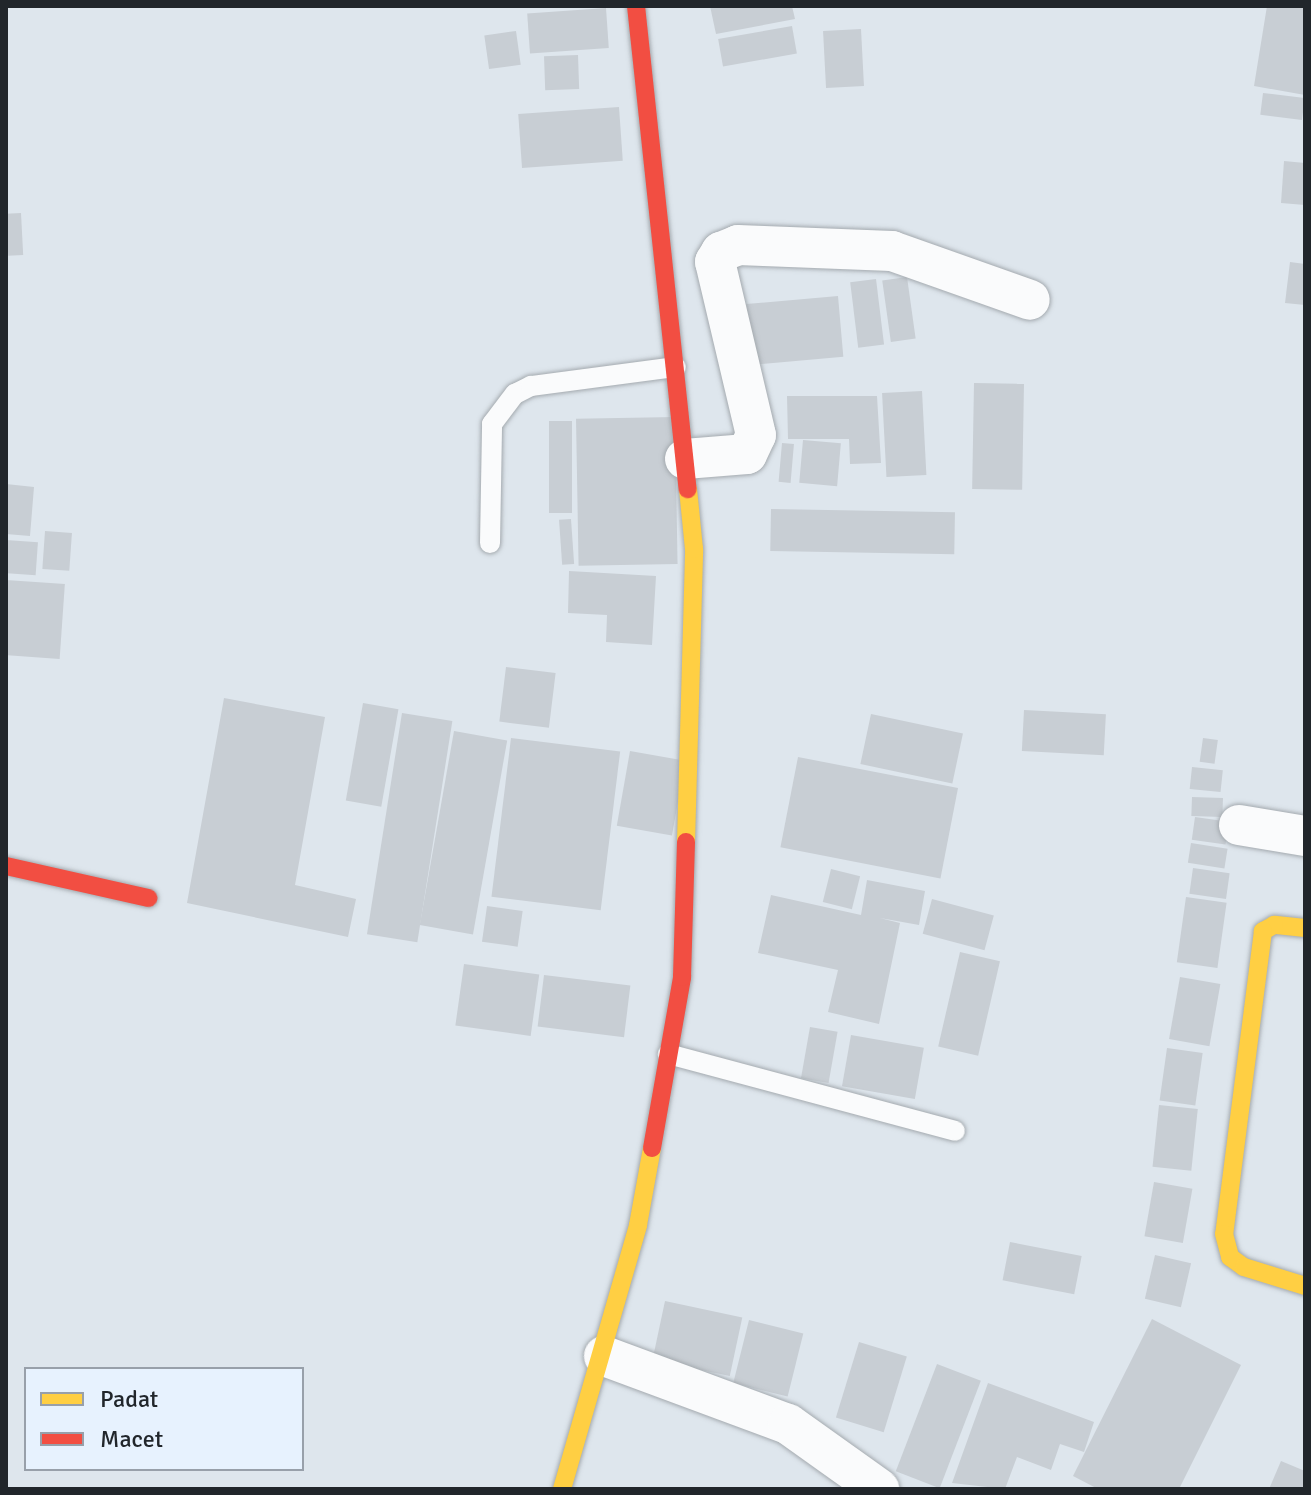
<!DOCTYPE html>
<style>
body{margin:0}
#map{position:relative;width:1311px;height:1495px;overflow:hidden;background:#dee6ed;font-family:Signika,sans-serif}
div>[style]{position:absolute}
.building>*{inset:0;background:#c8ced4;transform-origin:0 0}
.roads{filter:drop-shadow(0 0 2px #a4aaaf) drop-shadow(0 0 2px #a4aaaf)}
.lane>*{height:20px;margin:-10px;padding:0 10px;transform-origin:10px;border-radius:10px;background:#fafbfc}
.street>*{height:40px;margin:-20px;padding:0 20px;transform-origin:20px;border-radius:20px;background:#fafbfc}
.slow>*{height:18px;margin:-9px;padding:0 9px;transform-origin:9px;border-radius:9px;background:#ffcf43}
.jam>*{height:18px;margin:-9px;padding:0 9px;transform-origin:9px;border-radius:9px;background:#f24e42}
span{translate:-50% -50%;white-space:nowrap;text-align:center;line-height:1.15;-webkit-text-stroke:6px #e7f2fe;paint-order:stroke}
.frame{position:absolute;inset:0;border:8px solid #21262b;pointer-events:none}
.legend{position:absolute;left:24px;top:1367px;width:280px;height:104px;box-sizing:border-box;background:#e7f2fe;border:2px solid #98a0aa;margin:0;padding:10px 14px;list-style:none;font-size:24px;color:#21262b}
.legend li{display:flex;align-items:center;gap:16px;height:40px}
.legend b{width:40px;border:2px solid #98a0aa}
</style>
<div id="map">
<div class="building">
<i style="clip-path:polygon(710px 6px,792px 6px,795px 19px,716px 34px)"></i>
<i style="clip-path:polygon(1267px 6px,1305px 6px,1305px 95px,1254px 86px)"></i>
<i style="left:606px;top:8px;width:40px;height:79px;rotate:86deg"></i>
<i style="left:792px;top:26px;width:28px;height:75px;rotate:80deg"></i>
<i style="left:861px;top:29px;width:57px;height:38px;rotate:87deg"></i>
<i style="left:516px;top:31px;width:34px;height:32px;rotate:82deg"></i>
<i style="left:578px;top:55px;width:34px;height:34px;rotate:88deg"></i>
<i style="left:1263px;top:93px;width:42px;height:22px;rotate:7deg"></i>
<i style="left:619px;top:107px;width:54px;height:101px;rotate:86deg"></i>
<i style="clip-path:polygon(1284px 161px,1305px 163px,1305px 205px,1281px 203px)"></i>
<i style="left:21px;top:213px;width:42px;height:15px;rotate:87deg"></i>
<i style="clip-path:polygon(1290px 262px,1305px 264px,1305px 305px,1285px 303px)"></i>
<i style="left:907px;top:277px;width:62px;height:25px;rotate:82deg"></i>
<i style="left:876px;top:279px;width:66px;height:26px;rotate:83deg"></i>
<i style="left:838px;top:296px;width:61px;height:92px;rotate:85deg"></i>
<i style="left:974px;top:383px;width:50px;height:106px;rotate:1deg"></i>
<i style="left:922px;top:391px;width:84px;height:40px;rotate:87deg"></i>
<i style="clip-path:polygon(787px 396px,877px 396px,881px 463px,850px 464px,849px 439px,788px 439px)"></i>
<i style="left:675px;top:417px;width:147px;height:99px;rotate:89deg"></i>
<i style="left:549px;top:421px;width:23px;height:92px"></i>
<i style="left:803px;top:440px;width:38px;height:43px;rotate:5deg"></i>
<i style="left:782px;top:443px;width:12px;height:39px;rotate:5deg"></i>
<i style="clip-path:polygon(6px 484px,34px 487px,30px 536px,6px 534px)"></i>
<i style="left:771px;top:509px;width:184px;height:42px;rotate:1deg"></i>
<i style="left:571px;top:519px;width:45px;height:12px;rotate:86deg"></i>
<i style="left:45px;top:531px;width:27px;height:38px;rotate:4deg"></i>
<i style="left:6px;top:540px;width:32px;height:33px;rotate:4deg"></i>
<i style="clip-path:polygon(569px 571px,656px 576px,652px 645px,606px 642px,607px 615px,568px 613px)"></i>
<i style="left:6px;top:580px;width:59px;height:75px;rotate:4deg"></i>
<i style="left:506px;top:667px;width:50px;height:55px;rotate:7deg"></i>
<i style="clip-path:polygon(224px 698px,325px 717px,295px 885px,356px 899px,348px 937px,187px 903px)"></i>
<i style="left:363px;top:703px;width:36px;height:99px;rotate:10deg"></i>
<i style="left:1024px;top:710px;width:82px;height:41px;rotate:3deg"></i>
<i style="left:402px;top:713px;width:51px;height:224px;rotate:9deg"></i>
<i style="left:871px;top:714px;width:94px;height:51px;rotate:12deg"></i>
<i style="left:454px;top:731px;width:54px;height:197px;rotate:10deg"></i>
<i style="left:511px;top:738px;width:110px;height:160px;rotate:7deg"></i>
<i style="left:1203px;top:738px;width:15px;height:24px;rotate:8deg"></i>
<i style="left:630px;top:751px;width:56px;height:76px;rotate:10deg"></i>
<i style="left:798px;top:757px;width:163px;height:92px;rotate:11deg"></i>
<i style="left:1192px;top:767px;width:31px;height:22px;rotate:6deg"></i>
<i style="left:1192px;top:797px;width:31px;height:19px;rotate:2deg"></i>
<i style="left:1195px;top:817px;width:34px;height:23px;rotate:8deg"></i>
<i style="left:1191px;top:843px;width:37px;height:20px;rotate:9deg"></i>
<i style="left:1193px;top:868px;width:37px;height:26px;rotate:8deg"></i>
<i style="left:831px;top:869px;width:30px;height:34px;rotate:14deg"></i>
<i style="clip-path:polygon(867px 880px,925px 891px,919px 925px,880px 918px,900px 923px,879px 1024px,828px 1012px,838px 970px,758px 953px,771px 895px,861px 915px)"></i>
<i style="left:1186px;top:897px;width:41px;height:66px;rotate:8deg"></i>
<i style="left:932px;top:899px;width:64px;height:36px;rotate:15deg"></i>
<i style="left:487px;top:906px;width:36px;height:36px;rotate:8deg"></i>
<i style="left:960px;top:952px;width:41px;height:97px;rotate:13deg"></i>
<i style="left:464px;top:964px;width:76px;height:62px;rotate:8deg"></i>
<i style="left:544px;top:975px;width:87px;height:52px;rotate:7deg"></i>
<i style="left:1180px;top:977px;width:41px;height:63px;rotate:10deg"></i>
<i style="left:810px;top:1027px;width:28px;height:52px;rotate:10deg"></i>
<i style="left:851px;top:1035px;width:74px;height:52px;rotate:10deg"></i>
<i style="left:1167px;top:1048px;width:36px;height:53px;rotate:8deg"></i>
<i style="left:1159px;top:1105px;width:39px;height:62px;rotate:6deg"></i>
<i style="left:1154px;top:1182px;width:39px;height:55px;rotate:10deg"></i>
<i style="left:1010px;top:1242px;width:73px;height:39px;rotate:11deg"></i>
<i style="left:1155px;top:1255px;width:37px;height:45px;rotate:13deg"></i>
<i style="left:665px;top:1301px;width:79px;height:60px;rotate:12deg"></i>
<i style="clip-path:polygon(1152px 1319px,1241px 1365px,1179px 1489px,1098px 1489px,1073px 1476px)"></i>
<i style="left:749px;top:1320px;width:56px;height:65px;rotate:14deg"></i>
<i style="left:859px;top:1342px;width:50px;height:79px;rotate:17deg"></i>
<i style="left:937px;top:1364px;width:47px;height:115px;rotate:21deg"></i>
<i style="clip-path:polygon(988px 1383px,1094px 1422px,1084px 1452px,1060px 1444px,1051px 1470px,1017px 1457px,1005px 1489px,952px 1483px)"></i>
<i style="clip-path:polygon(1281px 1461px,1305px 1471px,1305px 1489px,1269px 1489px)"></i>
</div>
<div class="roads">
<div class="lane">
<i style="left:490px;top:543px;width:119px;rotate:-89deg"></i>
<i style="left:492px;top:424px;width:38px;rotate:-53deg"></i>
<i style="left:515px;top:394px;width:18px;rotate:-27deg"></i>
<i style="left:531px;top:386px;width:146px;rotate:-7.5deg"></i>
<i style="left:668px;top:1054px;width:297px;rotate:15deg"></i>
</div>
<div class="street">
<i style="left:685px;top:459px;width:62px;rotate:-4.6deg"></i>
<i style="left:747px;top:454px;width:21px;rotate:-65deg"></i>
<i style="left:756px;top:435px;width:178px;rotate:-103.3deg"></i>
<i style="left:715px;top:262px;width:12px;rotate:-59deg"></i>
<i style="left:721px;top:252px;width:18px;rotate:-22deg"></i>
<i style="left:738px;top:245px;width:154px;rotate:2.2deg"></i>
<i style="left:892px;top:251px;width:146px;rotate:19.5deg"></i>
<i style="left:1239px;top:825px;width:67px;rotate:9.5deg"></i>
<i style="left:604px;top:1356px;width:196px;rotate:20.3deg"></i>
<i style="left:788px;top:1424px;width:112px;rotate:35.5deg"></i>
</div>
<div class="slow">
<i style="left:686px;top:842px;width:293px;rotate:-88.4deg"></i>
<i style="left:694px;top:549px;width:60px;rotate:-95.7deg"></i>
<i style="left:1305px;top:928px;width:31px;rotate:-174deg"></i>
<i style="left:1274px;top:925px;width:13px;rotate:151deg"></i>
<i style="left:1263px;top:931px;width:305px;rotate:97.3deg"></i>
<i style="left:1224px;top:1234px;width:24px;rotate:75deg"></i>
<i style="left:1230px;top:1257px;width:17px;rotate:36deg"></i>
<i style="left:1244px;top:1267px;width:64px;rotate:17.3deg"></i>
<i style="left:562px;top:1489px;width:275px;rotate:-73.9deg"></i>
<i style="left:638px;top:1225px;width:78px;rotate:-79.7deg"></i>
</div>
<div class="jam">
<i style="left:636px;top:6px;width:486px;rotate:83.9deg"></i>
<i style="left:6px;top:866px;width:146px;rotate:12.7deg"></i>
<i style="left:652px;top:1148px;width:174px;rotate:-80deg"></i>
<i style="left:682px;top:977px;width:135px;rotate:-88.3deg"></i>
</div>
</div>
<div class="frame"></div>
<ul class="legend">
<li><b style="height:10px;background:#ffcf43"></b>Padat</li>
<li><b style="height:10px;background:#f24e42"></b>Macet</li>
</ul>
</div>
